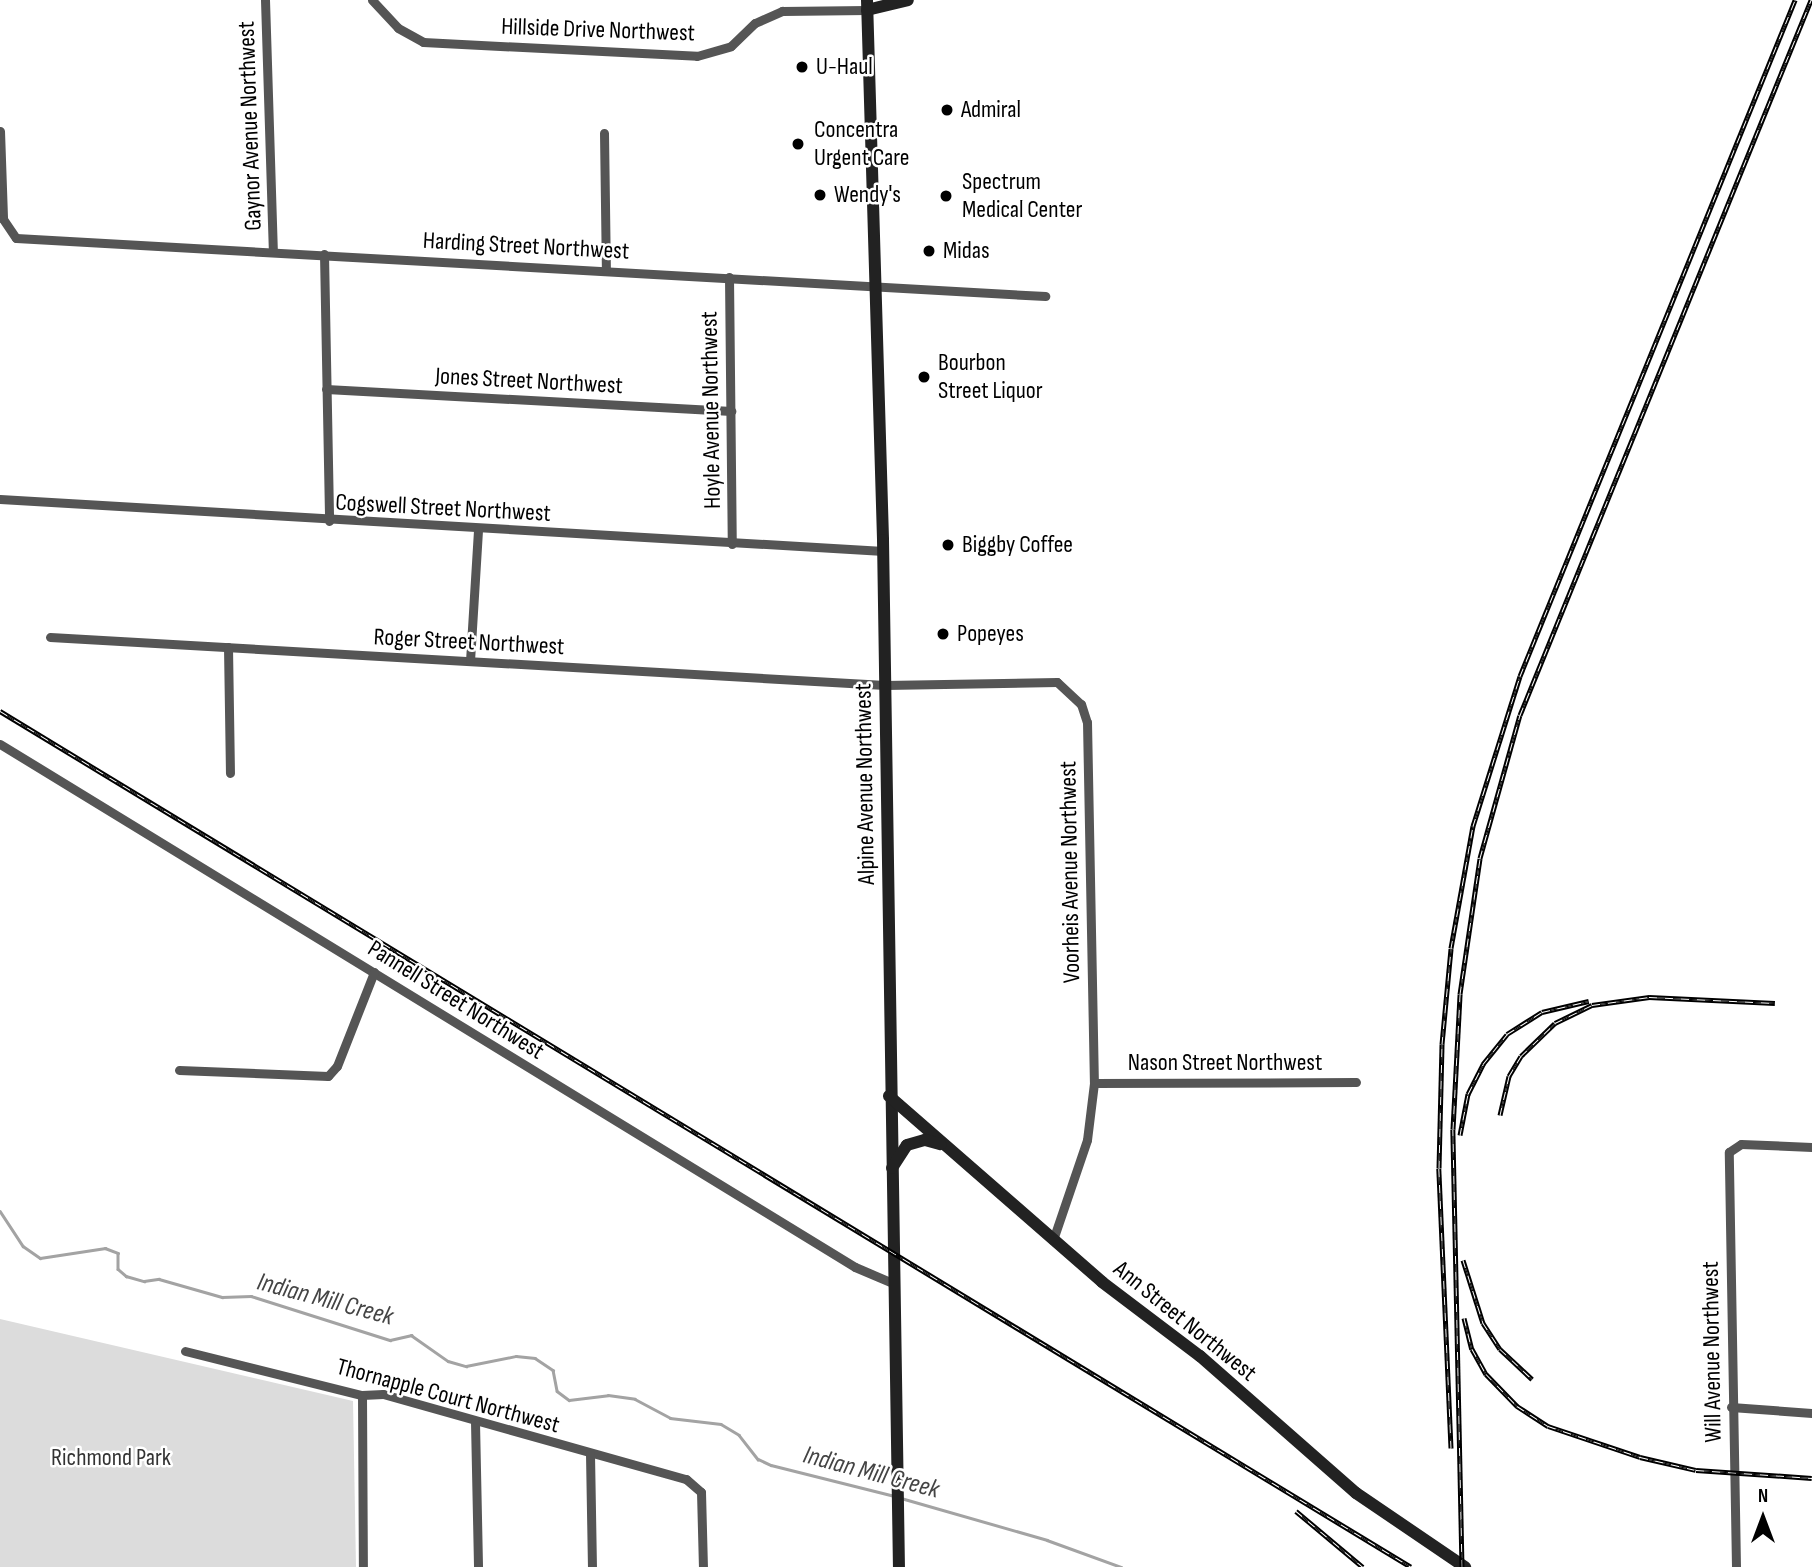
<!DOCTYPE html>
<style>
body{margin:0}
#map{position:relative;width:1812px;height:1567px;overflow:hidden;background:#fff;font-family:"Sofia Sans Condensed",sans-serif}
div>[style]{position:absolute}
.green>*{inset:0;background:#dcdcdc}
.stream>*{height:2.5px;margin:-1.25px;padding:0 1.25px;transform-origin:1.25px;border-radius:1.25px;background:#a3a3a3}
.minor>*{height:9px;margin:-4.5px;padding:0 4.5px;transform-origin:4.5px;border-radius:4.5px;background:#555}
.secondary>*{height:12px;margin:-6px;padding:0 6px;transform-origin:6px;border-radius:6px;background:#222}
.rail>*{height:5px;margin-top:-2.5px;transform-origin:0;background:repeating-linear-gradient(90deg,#fff 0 8px,#000 0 16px);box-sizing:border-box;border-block:2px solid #000}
.dots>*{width:19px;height:19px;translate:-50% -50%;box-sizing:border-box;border:4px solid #fff;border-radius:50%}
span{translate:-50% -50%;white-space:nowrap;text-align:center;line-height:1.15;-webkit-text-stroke:5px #fff;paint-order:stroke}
.street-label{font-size:24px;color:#000}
.poi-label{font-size:24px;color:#000}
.left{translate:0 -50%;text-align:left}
.park-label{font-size:24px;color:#333}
.water-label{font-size:26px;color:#444;font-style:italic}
.north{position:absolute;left:1728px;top:1483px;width:70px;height:70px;-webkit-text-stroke:5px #fff;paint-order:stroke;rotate:0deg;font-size:19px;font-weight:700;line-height:28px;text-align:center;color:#000}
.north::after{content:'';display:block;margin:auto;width:24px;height:32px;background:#000;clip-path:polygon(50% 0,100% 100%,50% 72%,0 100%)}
</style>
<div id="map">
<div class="green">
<i style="clip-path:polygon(0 1319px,353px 1401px,356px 1567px,0 1567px)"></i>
</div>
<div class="stream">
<i style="left:0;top:1211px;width:42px;rotate:56.7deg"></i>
<i style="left:23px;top:1246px;width:21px;rotate:35deg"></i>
<i style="left:40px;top:1258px;width:66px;rotate:-8.7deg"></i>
<i style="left:105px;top:1248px;width:14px;rotate:21deg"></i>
<i style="left:118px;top:1253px;width:16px;rotate:90deg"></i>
<i style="left:118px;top:1269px;width:11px;rotate:41deg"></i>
<i style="left:126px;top:1276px;width:19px;rotate:16deg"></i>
<i style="left:144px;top:1281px;width:15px;rotate:-8deg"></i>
<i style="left:159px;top:1279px;width:66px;rotate:15.9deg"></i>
<i style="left:222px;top:1297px;width:29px;rotate:-2deg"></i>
<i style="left:251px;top:1296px;width:146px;rotate:17.6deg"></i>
<i style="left:390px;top:1340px;width:22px;rotate:-13deg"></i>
<i style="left:411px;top:1335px;width:45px;rotate:35.1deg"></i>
<i style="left:448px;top:1361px;width:19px;rotate:16deg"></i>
<i style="left:466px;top:1366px;width:51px;rotate:-11.3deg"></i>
<i style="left:516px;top:1356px;width:19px;rotate:6deg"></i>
<i style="left:535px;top:1358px;width:22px;rotate:34deg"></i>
<i style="left:553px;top:1370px;width:21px;rotate:79deg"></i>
<i style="left:557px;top:1391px;width:15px;rotate:37deg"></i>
<i style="left:569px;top:1400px;width:39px;rotate:-7deg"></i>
<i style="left:608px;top:1395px;width:27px;rotate:8deg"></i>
<i style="left:635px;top:1399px;width:40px;rotate:28deg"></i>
<i style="left:670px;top:1418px;width:51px;rotate:6.7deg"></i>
<i style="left:721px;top:1424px;width:21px;rotate:31deg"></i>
<i style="left:739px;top:1435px;width:31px;rotate:52deg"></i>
<i style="left:758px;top:1459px;width:14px;rotate:25deg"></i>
<i style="left:771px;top:1465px;width:127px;rotate:14.1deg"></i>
<i style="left:901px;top:1498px;width:152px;rotate:16deg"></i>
<i style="left:1047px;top:1540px;width:79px;rotate:20deg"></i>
</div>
<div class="minor">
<i style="left:265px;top:0;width:252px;rotate:88.2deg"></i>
<i style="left:372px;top:0;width:38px;rotate:47deg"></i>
<i style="left:398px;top:28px;width:29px;rotate:29deg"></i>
<i style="left:423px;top:42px;width:274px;rotate:2.9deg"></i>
<i style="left:697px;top:56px;width:35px;rotate:-16deg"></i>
<i style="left:731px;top:46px;width:33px;rotate:-44deg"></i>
<i style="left:755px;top:23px;width:30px;rotate:-24deg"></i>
<i style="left:782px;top:11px;width:85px;rotate:-0.7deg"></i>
<i style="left:0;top:131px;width:88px;rotate:88deg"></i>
<i style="left:3px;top:219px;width:23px;rotate:56deg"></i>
<i style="left:16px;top:238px;width:1031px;rotate:3.23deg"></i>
<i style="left:604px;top:133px;width:137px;rotate:89.2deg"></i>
<i style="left:324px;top:254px;width:267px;rotate:88.9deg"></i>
<i style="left:729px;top:277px;width:267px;rotate:89.4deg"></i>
<i style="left:326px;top:389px;width:406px;rotate:3.1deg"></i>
<i style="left:0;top:499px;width:885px;rotate:3.37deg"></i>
<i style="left:50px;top:637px;width:836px;rotate:3.29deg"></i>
<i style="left:885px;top:685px;width:172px;rotate:-1deg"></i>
<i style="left:1057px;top:682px;width:33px;rotate:43deg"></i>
<i style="left:1081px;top:704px;width:19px;rotate:72deg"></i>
<i style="left:1087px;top:722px;width:361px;rotate:88.9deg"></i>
<i style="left:1094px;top:1083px;width:57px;rotate:97deg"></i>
<i style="left:1087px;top:1140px;width:106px;rotate:108.8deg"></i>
<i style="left:228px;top:647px;width:126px;rotate:89.1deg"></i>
<i style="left:470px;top:661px;width:132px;rotate:-86.5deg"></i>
<i style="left:0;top:744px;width:1002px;rotate:31.45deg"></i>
<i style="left:855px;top:1267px;width:43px;rotate:23deg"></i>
<i style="left:179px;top:1070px;width:149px;rotate:2.3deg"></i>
<i style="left:328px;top:1076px;width:13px;rotate:-48deg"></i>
<i style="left:337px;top:1066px;width:101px;rotate:-68.5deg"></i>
<i style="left:1094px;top:1083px;width:262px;rotate:-0.2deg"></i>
<i style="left:185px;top:1351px;width:182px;rotate:14deg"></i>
<i style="left:362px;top:1395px;width:21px;rotate:-3deg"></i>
<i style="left:383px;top:1394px;width:315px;rotate:15.7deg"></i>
<i style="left:686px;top:1479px;width:20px;rotate:41deg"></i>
<i style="left:701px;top:1492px;width:75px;rotate:88.5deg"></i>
<i style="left:362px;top:1395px;width:172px;rotate:89.7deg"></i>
<i style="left:1731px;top:1407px;width:81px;rotate:4.2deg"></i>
<i style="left:475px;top:1422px;width:145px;rotate:88.8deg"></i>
<i style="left:590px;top:1454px;width:113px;rotate:89deg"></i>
<i style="left:1736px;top:1567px;width:415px;rotate:-91deg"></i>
<i style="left:1729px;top:1152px;width:14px;rotate:-34deg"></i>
<i style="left:1741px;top:1144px;width:71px;rotate:2.4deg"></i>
</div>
<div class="secondary">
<i style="left:867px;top:0;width:540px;rotate:88.3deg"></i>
<i style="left:883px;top:540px;width:1027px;rotate:89.11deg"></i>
<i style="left:867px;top:10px;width:42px;rotate:-13.7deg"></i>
<i style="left:889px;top:1096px;width:283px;rotate:41.1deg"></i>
<i style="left:1102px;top:1282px;width:123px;rotate:37.1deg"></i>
<i style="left:1200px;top:1356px;width:208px;rotate:41.3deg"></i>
<i style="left:1356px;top:1493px;width:132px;rotate:34.2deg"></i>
<i style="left:892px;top:1168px;width:27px;rotate:-57deg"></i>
<i style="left:907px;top:1145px;width:19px;rotate:-16deg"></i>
<i style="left:925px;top:1140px;width:16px;rotate:15deg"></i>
</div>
<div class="rail">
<i style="left:0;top:711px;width:1650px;rotate:31.24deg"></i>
<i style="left:1500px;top:1115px;width:40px;rotate:-77deg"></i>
<i style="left:1509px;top:1076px;width:23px;rotate:-59deg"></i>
<i style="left:1521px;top:1056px;width:47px;rotate:-44.1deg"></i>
<i style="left:1555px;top:1023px;width:41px;rotate:-25.9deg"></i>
<i style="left:1592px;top:1005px;width:58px;rotate:-8deg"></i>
<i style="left:1649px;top:997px;width:126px;rotate:2.7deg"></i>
<i style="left:1460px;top:1135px;width:42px;rotate:-79deg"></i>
<i style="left:1468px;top:1094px;width:34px;rotate:-63deg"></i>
<i style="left:1483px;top:1064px;width:38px;rotate:-51deg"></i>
<i style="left:1507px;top:1034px;width:41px;rotate:-32.2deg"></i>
<i style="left:1542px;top:1012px;width:48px;rotate:-13.2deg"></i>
<i style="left:1463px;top:1260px;width:66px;rotate:72.4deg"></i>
<i style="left:1483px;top:1323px;width:31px;rotate:57deg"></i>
<i style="left:1500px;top:1349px;width:44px;rotate:43.2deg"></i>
<i style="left:1464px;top:1318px;width:32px;rotate:76deg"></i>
<i style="left:1472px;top:1349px;width:29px;rotate:61deg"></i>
<i style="left:1486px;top:1374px;width:45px;rotate:45.9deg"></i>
<i style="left:1517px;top:1406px;width:37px;rotate:33deg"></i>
<i style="left:1548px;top:1426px;width:97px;rotate:18.6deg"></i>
<i style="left:1640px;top:1457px;width:57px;rotate:13.1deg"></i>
<i style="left:1696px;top:1470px;width:116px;rotate:3.9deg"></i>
<i style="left:1451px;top:1448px;width:280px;rotate:-92.5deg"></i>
<i style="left:1439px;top:1168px;width:124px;rotate:-88.6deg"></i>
<i style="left:1442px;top:1044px;width:96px;rotate:-84.6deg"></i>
<i style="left:1451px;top:948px;width:124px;rotate:-79.8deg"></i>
<i style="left:1473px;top:826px;width:157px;rotate:-72.6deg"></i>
<i style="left:1520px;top:676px;width:730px;rotate:-67.86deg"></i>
<i style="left:1296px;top:1511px;width:87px;rotate:39.9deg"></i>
<i style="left:1462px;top:1567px;width:438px;rotate:-91.2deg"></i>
<i style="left:1453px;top:1129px;width:135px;rotate:-87deg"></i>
<i style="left:1460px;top:994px;width:137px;rotate:-81.6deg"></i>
<i style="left:1480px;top:858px;width:148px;rotate:-74.4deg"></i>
<i style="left:1520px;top:715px;width:772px;rotate:-67.85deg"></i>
</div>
<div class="dots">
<i style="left:802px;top:67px;background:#000"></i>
<i style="left:947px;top:110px;background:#000"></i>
<i style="left:798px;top:144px;background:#000"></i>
<i style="left:820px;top:195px;background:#000"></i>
<i style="left:946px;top:196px;background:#000"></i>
<i style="left:929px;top:251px;background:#000"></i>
<i style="left:924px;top:377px;background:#000"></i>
<i style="left:948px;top:545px;background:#000"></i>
<i style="left:943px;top:634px;background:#000"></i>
</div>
<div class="street-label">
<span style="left:598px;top:30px;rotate:2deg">Hillside Drive Northwest</span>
<span style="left:250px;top:126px;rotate:-92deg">Gaynor Avenue Northwest</span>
<span style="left:526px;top:246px;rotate:3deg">Harding Street Northwest</span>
<span style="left:529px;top:381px;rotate:3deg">Jones Street Northwest</span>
<span style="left:711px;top:410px;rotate:-91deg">Hoyle Avenue Northwest</span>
<span style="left:443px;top:508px;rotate:3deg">Cogswell Street Northwest</span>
<span style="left:469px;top:642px;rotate:3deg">Roger Street Northwest</span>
<span style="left:865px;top:784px;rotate:-91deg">Alpine Avenue Northwest</span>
<span style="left:1070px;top:872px;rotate:-91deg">Voorheis Avenue Northwest</span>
<span style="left:456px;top:1000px;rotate:32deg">Pannell Street Northwest</span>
<span style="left:1225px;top:1063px">Nason Street Northwest</span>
<span style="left:1185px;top:1321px;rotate:39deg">Ann Street Northwest</span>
<span style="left:1712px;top:1352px;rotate:-91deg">Will Avenue Northwest</span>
<span style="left:448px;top:1396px;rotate:15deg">Thornapple Court Northwest</span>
</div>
<div class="poi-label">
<span class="left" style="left:816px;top:67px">U-Haul</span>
<span class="left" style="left:961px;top:110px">Admiral</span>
<span class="left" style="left:814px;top:144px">Concentra<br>Urgent Care</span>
<span class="left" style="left:962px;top:196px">Spectrum<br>Medical Center</span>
<span class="left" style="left:834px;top:195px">Wendy's</span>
<span class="left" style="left:943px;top:251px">Midas</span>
<span class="left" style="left:938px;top:377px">Bourbon<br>Street Liquor</span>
<span class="left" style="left:962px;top:545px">Biggby Coffee</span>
<span class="left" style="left:957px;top:634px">Popeyes</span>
</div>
<div class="park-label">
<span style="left:111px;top:1458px">Richmond Park</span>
</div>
<div class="water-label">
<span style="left:325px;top:1300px;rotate:15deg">Indian Mill Creek</span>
<span style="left:871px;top:1473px;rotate:15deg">Indian Mill Creek</span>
</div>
<div class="north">N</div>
</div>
